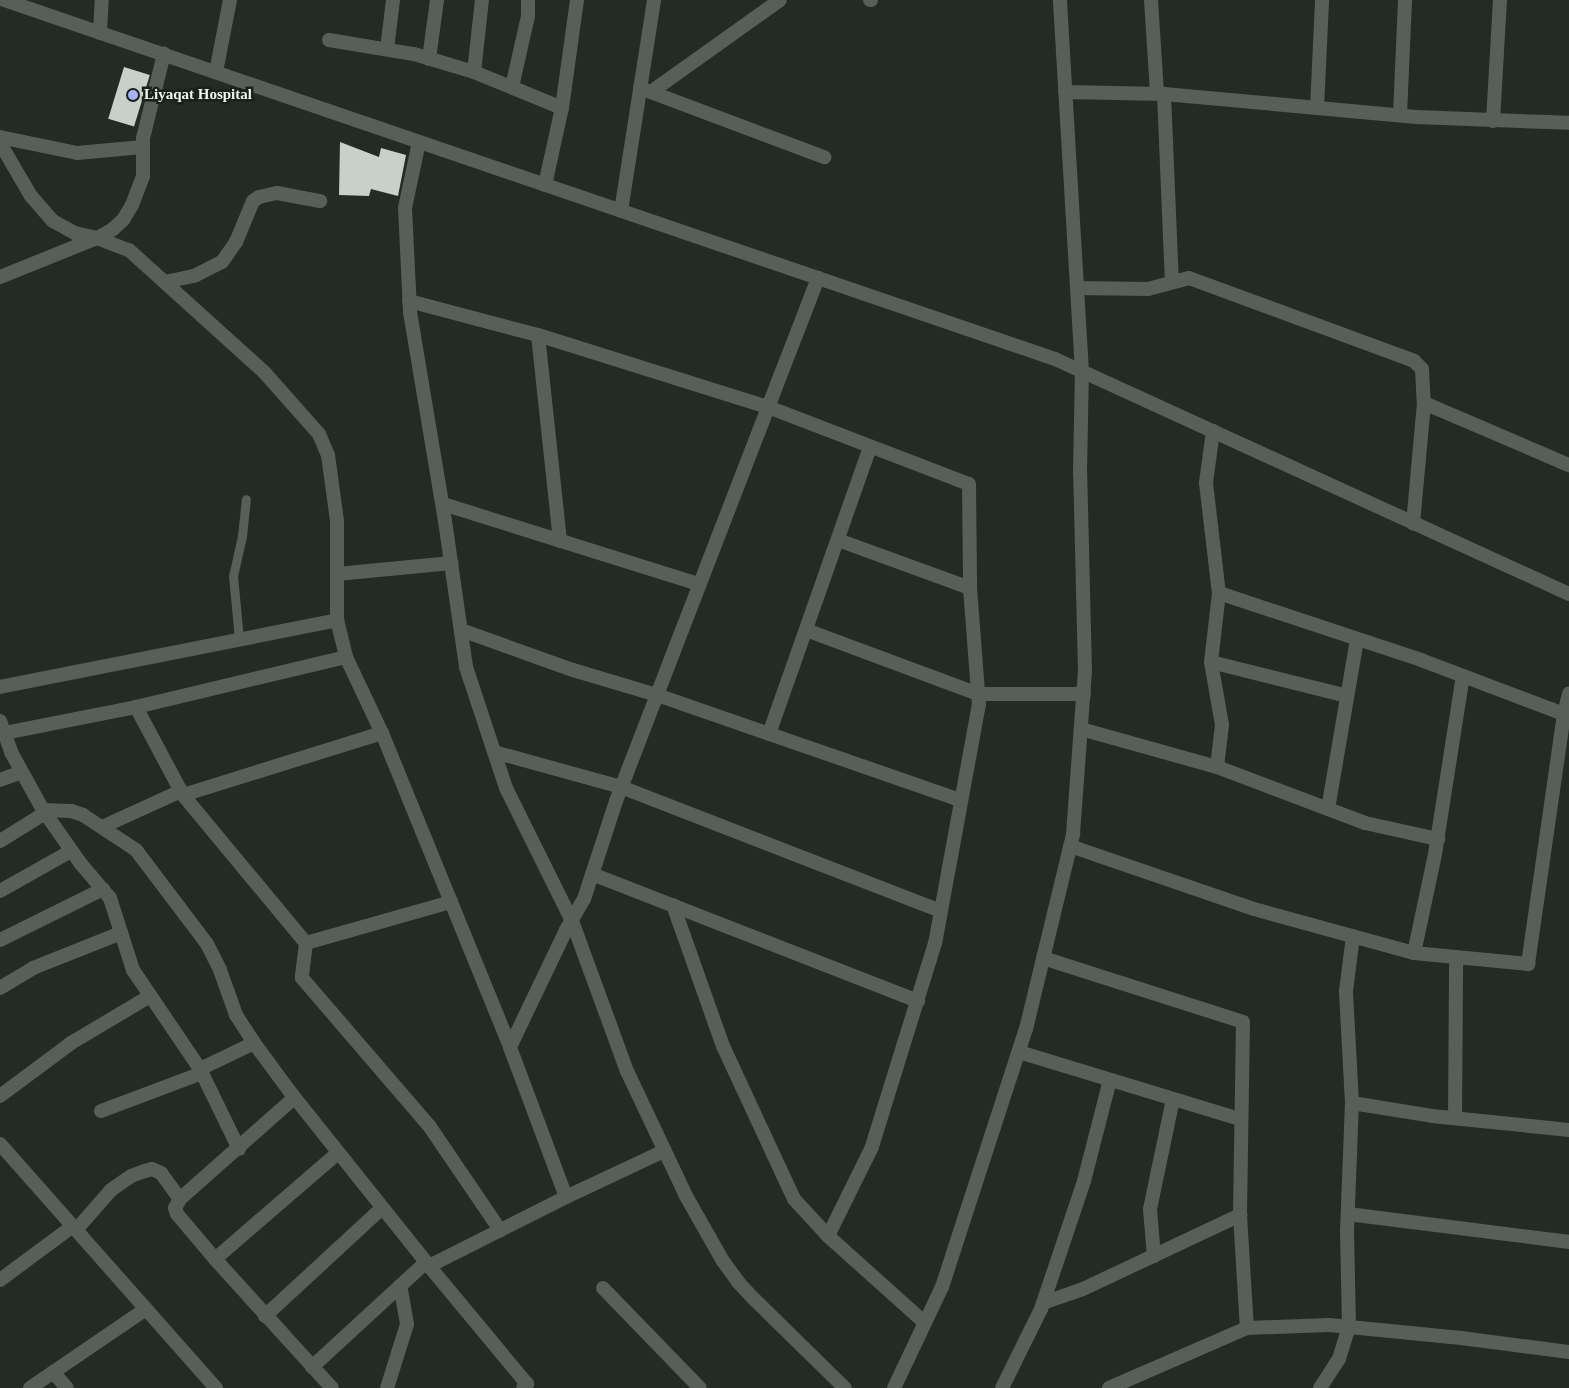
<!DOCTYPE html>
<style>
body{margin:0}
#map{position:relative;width:1569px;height:1388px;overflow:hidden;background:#222b25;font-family:Georgia,serif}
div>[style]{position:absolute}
.building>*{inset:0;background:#c7d1ca;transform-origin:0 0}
.service>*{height:9px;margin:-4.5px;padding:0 4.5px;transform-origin:4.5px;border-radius:4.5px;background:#565f58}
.minor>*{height:14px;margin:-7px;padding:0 7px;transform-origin:7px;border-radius:7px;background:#565f58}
.tertiary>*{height:14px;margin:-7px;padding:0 7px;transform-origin:7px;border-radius:7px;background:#565f58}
.dots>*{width:14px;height:14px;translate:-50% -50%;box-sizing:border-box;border:2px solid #19211b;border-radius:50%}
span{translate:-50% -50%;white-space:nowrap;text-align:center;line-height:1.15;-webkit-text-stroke:5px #19211b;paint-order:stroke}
.poi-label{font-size:15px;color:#f0f5f1;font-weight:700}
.left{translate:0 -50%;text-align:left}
</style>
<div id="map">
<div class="building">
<i style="left:124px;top:67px;width:27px;height:54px;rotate:17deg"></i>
<i style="clip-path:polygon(340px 142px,379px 157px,381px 148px,406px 155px,398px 196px,371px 189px,369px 196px,339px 195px)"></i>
</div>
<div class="service">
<i style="left:239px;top:639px;width:63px;rotate:-95.4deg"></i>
<i style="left:233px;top:576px;width:41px;rotate:-77.3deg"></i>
<i style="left:242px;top:536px;width:37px;rotate:-84deg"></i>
</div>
<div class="minor">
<i style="left:870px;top:0;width:1px"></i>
<i style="left:1151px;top:0;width:93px;rotate:86.3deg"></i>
<i style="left:100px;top:33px;width:33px;rotate:-87deg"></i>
<i style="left:329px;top:40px;width:86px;rotate:9.4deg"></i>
<i style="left:414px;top:54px;width:63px;rotate:16.7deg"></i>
<i style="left:474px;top:72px;width:95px;rotate:22.2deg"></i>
<i style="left:387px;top:49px;width:49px;rotate:-83deg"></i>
<i style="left:429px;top:59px;width:60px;rotate:-82.3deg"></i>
<i style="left:216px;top:72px;width:73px;rotate:-79deg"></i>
<i style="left:474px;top:72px;width:72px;rotate:-83.7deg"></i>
<i style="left:512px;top:87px;width:73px;rotate:-77.3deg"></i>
<i style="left:528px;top:16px;width:16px;rotate:-90deg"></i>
<i style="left:640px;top:88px;width:197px;rotate:20.6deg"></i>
<i style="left:651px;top:92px;width:158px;rotate:-35.5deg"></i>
<i style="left:1065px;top:92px;width:99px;rotate:1.2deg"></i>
<i style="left:1164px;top:94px;width:253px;rotate:5.2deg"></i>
<i style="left:1416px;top:117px;width:153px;rotate:2.2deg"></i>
<i style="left:1164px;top:94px;width:188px;rotate:87.6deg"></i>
<i style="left:1317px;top:108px;width:108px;rotate:-87.3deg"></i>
<i style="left:1400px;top:115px;width:115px;rotate:-87.5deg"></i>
<i style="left:1493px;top:121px;width:121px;rotate:-86.7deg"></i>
<i style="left:0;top:137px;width:79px;rotate:11.7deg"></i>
<i style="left:77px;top:153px;width:66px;rotate:-5.2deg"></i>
<i style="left:419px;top:142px;width:67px;rotate:102deg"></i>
<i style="left:405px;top:208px;width:104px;rotate:87.2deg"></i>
<i style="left:410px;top:312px;width:212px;rotate:80.5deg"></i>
<i style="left:445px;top:521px;width:148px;rotate:81.8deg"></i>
<i style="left:466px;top:667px;width:127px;rotate:71.7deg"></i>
<i style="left:506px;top:788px;width:148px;rotate:63.6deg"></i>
<i style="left:572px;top:921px;width:160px;rotate:69.9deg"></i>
<i style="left:627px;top:1071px;width:138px;rotate:64.7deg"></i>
<i style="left:686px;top:1196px;width:75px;rotate:60.4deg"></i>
<i style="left:723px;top:1261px;width:26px;rotate:54deg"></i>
<i style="left:738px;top:1282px;width:25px;rotate:47deg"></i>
<i style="left:755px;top:1300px;width:126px;rotate:44.4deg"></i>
<i style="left:0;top:143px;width:61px;rotate:59.7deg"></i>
<i style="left:31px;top:196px;width:33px;rotate:49deg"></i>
<i style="left:53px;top:221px;width:25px;rotate:29deg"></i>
<i style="left:75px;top:233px;width:23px;rotate:13deg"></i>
<i style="left:97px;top:238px;width:34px;rotate:21deg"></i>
<i style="left:129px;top:250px;width:182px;rotate:42.1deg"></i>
<i style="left:264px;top:372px;width:83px;rotate:48.4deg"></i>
<i style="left:319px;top:434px;width:23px;rotate:67deg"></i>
<i style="left:328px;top:455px;width:67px;rotate:82.2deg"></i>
<i style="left:337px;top:521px;width:99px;rotate:90deg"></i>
<i style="left:337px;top:620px;width:38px;rotate:76deg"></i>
<i style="left:545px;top:185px;width:79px;rotate:-77.6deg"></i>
<i style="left:562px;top:108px;width:109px;rotate:-82.1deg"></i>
<i style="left:621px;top:211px;width:214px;rotate:-81.1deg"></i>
<i style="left:0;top:277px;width:105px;rotate:-21.9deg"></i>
<i style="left:97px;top:238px;width:18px;rotate:-29deg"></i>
<i style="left:113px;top:229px;width:13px;rotate:-42deg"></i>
<i style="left:123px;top:220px;width:17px;rotate:-59deg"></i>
<i style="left:132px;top:205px;width:31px;rotate:-69deg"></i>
<i style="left:143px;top:176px;width:38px;rotate:-90deg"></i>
<i style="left:143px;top:138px;width:87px;rotate:-76deg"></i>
<i style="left:165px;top:282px;width:30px;rotate:-12deg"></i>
<i style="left:194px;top:276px;width:31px;rotate:-27deg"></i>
<i style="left:222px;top:262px;width:24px;rotate:-55deg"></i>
<i style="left:236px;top:242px;width:44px;rotate:-67.5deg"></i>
<i style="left:253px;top:201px;width:7px;rotate:-34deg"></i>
<i style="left:259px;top:197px;width:18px;rotate:-13deg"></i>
<i style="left:277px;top:193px;width:44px;rotate:10.5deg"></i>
<i style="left:1077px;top:288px;width:71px;rotate:0.8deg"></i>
<i style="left:1148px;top:289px;width:42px;rotate:-15deg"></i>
<i style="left:1189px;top:278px;width:240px;rotate:20.2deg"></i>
<i style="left:1414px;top:361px;width:11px;rotate:45deg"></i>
<i style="left:1422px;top:369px;width:34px;rotate:87deg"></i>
<i style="left:1424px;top:403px;width:121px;rotate:95.2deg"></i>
<i style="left:409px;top:301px;width:133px;rotate:14.8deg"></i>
<i style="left:538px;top:335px;width:241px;rotate:17.4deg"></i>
<i style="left:768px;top:407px;width:215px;rotate:21deg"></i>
<i style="left:969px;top:484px;width:104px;rotate:89.4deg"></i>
<i style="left:970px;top:588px;width:116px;rotate:85.6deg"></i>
<i style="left:979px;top:704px;width:243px;rotate:100.4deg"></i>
<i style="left:935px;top:943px;width:214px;rotate:107.2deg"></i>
<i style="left:872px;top:1147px;width:99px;rotate:116.3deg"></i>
<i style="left:538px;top:335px;width:207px;rotate:83.9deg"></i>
<i style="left:1424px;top:403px;width:158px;rotate:23.2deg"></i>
<i style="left:1213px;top:431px;width:52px;rotate:97.7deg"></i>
<i style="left:1206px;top:483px;width:111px;rotate:83.3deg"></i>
<i style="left:1219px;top:593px;width:69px;rotate:96.6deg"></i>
<i style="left:1211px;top:662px;width:64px;rotate:80.1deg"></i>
<i style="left:1222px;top:725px;width:42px;rotate:96.8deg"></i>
<i style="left:443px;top:504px;width:268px;rotate:17.4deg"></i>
<i style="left:838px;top:540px;width:140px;rotate:20deg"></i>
<i style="left:337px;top:574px;width:115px;rotate:-5.5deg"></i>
<i style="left:1219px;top:593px;width:213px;rotate:18.3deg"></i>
<i style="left:1421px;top:660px;width:153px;rotate:20.7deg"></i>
<i style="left:461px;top:630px;width:119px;rotate:19.7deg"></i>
<i style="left:573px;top:670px;width:88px;rotate:16.6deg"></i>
<i style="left:657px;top:695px;width:321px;rotate:19.1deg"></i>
<i style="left:806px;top:630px;width:184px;rotate:20.4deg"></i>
<i style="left:978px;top:694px;width:106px"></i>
<i style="left:1211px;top:662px;width:140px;rotate:14deg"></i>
<i style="left:0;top:687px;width:344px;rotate:-11.2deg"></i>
<i style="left:0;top:721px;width:33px;rotate:70deg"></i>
<i style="left:11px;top:752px;width:66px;rotate:61.1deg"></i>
<i style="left:43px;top:810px;width:66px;rotate:54.9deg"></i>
<i style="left:81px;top:864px;width:45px;rotate:49.5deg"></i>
<i style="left:110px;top:898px;width:76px;rotate:72.3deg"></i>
<i style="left:133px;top:970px;width:120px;rotate:55.9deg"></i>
<i style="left:200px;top:1069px;width:89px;rotate:64deg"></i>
<i style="left:1081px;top:729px;width:141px;rotate:15.6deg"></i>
<i style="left:1217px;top:767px;width:158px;rotate:20.7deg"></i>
<i style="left:1365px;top:823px;width:75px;rotate:12.4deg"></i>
<i style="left:382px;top:733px;width:208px;rotate:162.7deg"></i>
<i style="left:183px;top:795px;width:100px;rotate:-118.1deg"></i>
<i style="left:136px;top:707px;width:216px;rotate:-13.4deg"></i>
<i style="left:346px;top:657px;width:84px;rotate:64.7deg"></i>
<i style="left:382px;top:733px;width:339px;rotate:67.8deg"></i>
<i style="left:0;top:734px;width:139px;rotate:-11.2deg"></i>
<i style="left:769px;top:734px;width:304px;rotate:-70.6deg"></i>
<i style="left:494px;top:752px;width:132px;rotate:15.4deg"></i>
<i style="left:621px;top:787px;width:343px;rotate:21.2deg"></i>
<i style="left:0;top:780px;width:23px;rotate:-20deg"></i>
<i style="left:183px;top:795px;width:192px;rotate:50.3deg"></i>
<i style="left:306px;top:943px;width:151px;rotate:-15.8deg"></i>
<i style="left:1328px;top:809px;width:172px;rotate:-80.3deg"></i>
<i style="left:43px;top:810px;width:28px;rotate:2deg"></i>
<i style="left:71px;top:811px;width:13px;rotate:18deg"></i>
<i style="left:83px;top:815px;width:64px;rotate:33.4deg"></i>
<i style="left:136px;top:850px;width:118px;rotate:52.9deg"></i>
<i style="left:207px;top:944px;width:29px;rotate:63deg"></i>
<i style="left:220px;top:970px;width:48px;rotate:70.4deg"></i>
<i style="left:236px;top:1015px;width:33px;rotate:57deg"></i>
<i style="left:102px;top:827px;width:87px;rotate:-24.5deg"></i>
<i style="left:0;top:841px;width:53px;rotate:-31.9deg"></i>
<i style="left:1070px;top:846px;width:194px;rotate:18.9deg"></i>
<i style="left:1254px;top:909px;width:166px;rotate:15.4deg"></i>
<i style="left:1414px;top:953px;width:115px;rotate:5.5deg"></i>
<i style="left:1528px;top:964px;width:253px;rotate:-81.8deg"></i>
<i style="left:1564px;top:714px;width:21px;rotate:-76deg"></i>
<i style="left:592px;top:874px;width:350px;rotate:21.3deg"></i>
<i style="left:0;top:891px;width:81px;rotate:-29.4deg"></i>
<i style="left:673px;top:905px;width:150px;rotate:70.5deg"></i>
<i style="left:723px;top:1046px;width:169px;rotate:65.1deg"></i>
<i style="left:794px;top:1199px;width:50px;rotate:47.4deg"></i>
<i style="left:828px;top:1236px;width:130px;rotate:41.9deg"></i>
<i style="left:0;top:940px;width:115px;rotate:-26.3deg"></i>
<i style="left:306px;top:943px;width:35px;rotate:97deg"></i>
<i style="left:302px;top:978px;width:196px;rotate:49.3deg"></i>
<i style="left:430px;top:1127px;width:125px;rotate:55.8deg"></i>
<i style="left:1414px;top:953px;width:101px;rotate:-78deg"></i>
<i style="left:1435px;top:854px;width:180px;rotate:-81.1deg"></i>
<i style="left:1043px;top:958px;width:210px;rotate:17.7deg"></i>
<i style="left:1243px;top:1022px;width:193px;rotate:90.9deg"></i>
<i style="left:1240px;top:1215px;width:113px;rotate:86.5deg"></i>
<i style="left:0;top:988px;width:39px;rotate:-31deg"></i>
<i style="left:33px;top:968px;width:95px;rotate:-21.7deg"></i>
<i style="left:1019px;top:1052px;width:231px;rotate:16.9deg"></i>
<i style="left:200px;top:1069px;width:60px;rotate:-25.7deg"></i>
<i style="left:254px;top:1043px;width:62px;rotate:53.5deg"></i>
<i style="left:291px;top:1093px;width:221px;rotate:51.4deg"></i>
<i style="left:0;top:1096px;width:89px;rotate:-36.7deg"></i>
<i style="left:71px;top:1043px;width:92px;rotate:-30.7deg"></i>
<i style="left:294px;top:1098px;width:152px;rotate:138.5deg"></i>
<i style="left:180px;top:1199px;width:10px;rotate:119deg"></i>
<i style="left:175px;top:1208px;width:6px;rotate:72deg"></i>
<i style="left:177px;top:1214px;width:59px;rotate:49.8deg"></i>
<i style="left:215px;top:1259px;width:174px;rotate:47.8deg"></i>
<i style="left:1352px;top:1103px;width:81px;rotate:9.2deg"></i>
<i style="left:1432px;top:1116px;width:138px;rotate:5.8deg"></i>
<i style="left:101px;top:1111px;width:108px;rotate:-20.6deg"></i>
<i style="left:1455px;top:1118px;width:161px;rotate:-89.6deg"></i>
<i style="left:664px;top:1151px;width:108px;rotate:154.9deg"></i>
<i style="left:566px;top:1197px;width:160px;rotate:-110.5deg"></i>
<i style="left:510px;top:1047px;width:130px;rotate:-64.4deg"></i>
<i style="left:566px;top:930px;width:36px;rotate:-60deg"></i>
<i style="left:584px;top:899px;width:103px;rotate:-71.9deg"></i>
<i style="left:616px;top:801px;width:561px;rotate:-68.88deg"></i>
<i style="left:1348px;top:1214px;width:223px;rotate:7.2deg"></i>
<i style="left:76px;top:1230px;width:53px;rotate:-48.8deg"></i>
<i style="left:111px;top:1190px;width:24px;rotate:-35deg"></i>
<i style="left:131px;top:1176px;width:15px;rotate:-20deg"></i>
<i style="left:145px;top:1171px;width:7px;rotate:-16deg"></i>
<i style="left:152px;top:1169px;width:10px;rotate:24deg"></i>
<i style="left:161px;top:1173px;width:32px;rotate:54deg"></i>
<i style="left:1154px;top:1256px;width:47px;rotate:-94.9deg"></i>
<i style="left:1150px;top:1209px;width:112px;rotate:-78.2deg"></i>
<i style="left:215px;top:1259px;width:162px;rotate:-40.8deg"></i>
<i style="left:0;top:1280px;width:91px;rotate:-36.5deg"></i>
<i style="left:603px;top:1288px;width:139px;rotate:45.9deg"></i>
<i style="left:1043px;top:1303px;width:42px;rotate:-19.3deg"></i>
<i style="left:1083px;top:1289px;width:174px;rotate:-25.2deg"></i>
<i style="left:265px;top:1316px;width:159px;rotate:-42.7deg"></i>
<i style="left:312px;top:1367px;width:155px;rotate:-42.6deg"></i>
<i style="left:53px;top:1372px;width:21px;rotate:49deg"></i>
<i style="left:30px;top:1388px;width:140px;rotate:-34.3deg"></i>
<i style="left:387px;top:1388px;width:67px;rotate:-72.6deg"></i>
<i style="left:407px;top:1324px;width:39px;rotate:-100deg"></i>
<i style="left:523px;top:1388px;width:6px;rotate:-45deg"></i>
<i style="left:527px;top:1384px;width:153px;rotate:-129.7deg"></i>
<i style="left:429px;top:1266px;width:153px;rotate:-26.7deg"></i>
<i style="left:894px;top:1388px;width:112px;rotate:-64.6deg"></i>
<i style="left:942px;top:1287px;width:271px;rotate:-72deg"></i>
<i style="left:1026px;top:1029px;width:201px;rotate:-76.4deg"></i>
<i style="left:1073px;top:834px;width:163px;rotate:-85.8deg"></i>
<i style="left:1085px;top:671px;width:199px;rotate:-91.4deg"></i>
<i style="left:1080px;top:472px;width:100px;rotate:-88.9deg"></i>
<i style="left:1082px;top:372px;width:373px;rotate:-93.4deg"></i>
<i style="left:1002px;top:1388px;width:88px;rotate:-63.7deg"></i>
<i style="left:1041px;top:1309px;width:135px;rotate:-71.4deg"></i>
<i style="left:1084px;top:1181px;width:104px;rotate:-75.6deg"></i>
<i style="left:1109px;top:1388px;width:150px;rotate:-23.5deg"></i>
<i style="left:1247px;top:1328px;width:82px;rotate:-2.1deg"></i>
<i style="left:1329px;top:1325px;width:133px;rotate:5.6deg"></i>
<i style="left:1461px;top:1338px;width:109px;rotate:7.4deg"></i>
<i style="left:1320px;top:1388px;width:35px;rotate:-57deg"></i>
<i style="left:1339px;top:1359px;width:34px;rotate:-73deg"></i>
<i style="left:1349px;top:1327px;width:95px;rotate:-91.2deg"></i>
<i style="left:1347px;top:1232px;width:129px;rotate:-87.8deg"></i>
<i style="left:1352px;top:1103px;width:112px;rotate:-93.1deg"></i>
<i style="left:1346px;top:991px;width:55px;rotate:-82.7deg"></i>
</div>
<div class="tertiary">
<i style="left:4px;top:0;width:1111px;rotate:18.86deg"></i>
<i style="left:1055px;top:359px;width:565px;rotate:24.57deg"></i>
<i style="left:0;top:1144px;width:326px;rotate:48.5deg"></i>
</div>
<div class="dots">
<i style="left:133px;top:95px;background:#a7b1fc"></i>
</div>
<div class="poi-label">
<span class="left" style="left:144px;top:95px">Liyaqat Hospital</span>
</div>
</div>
